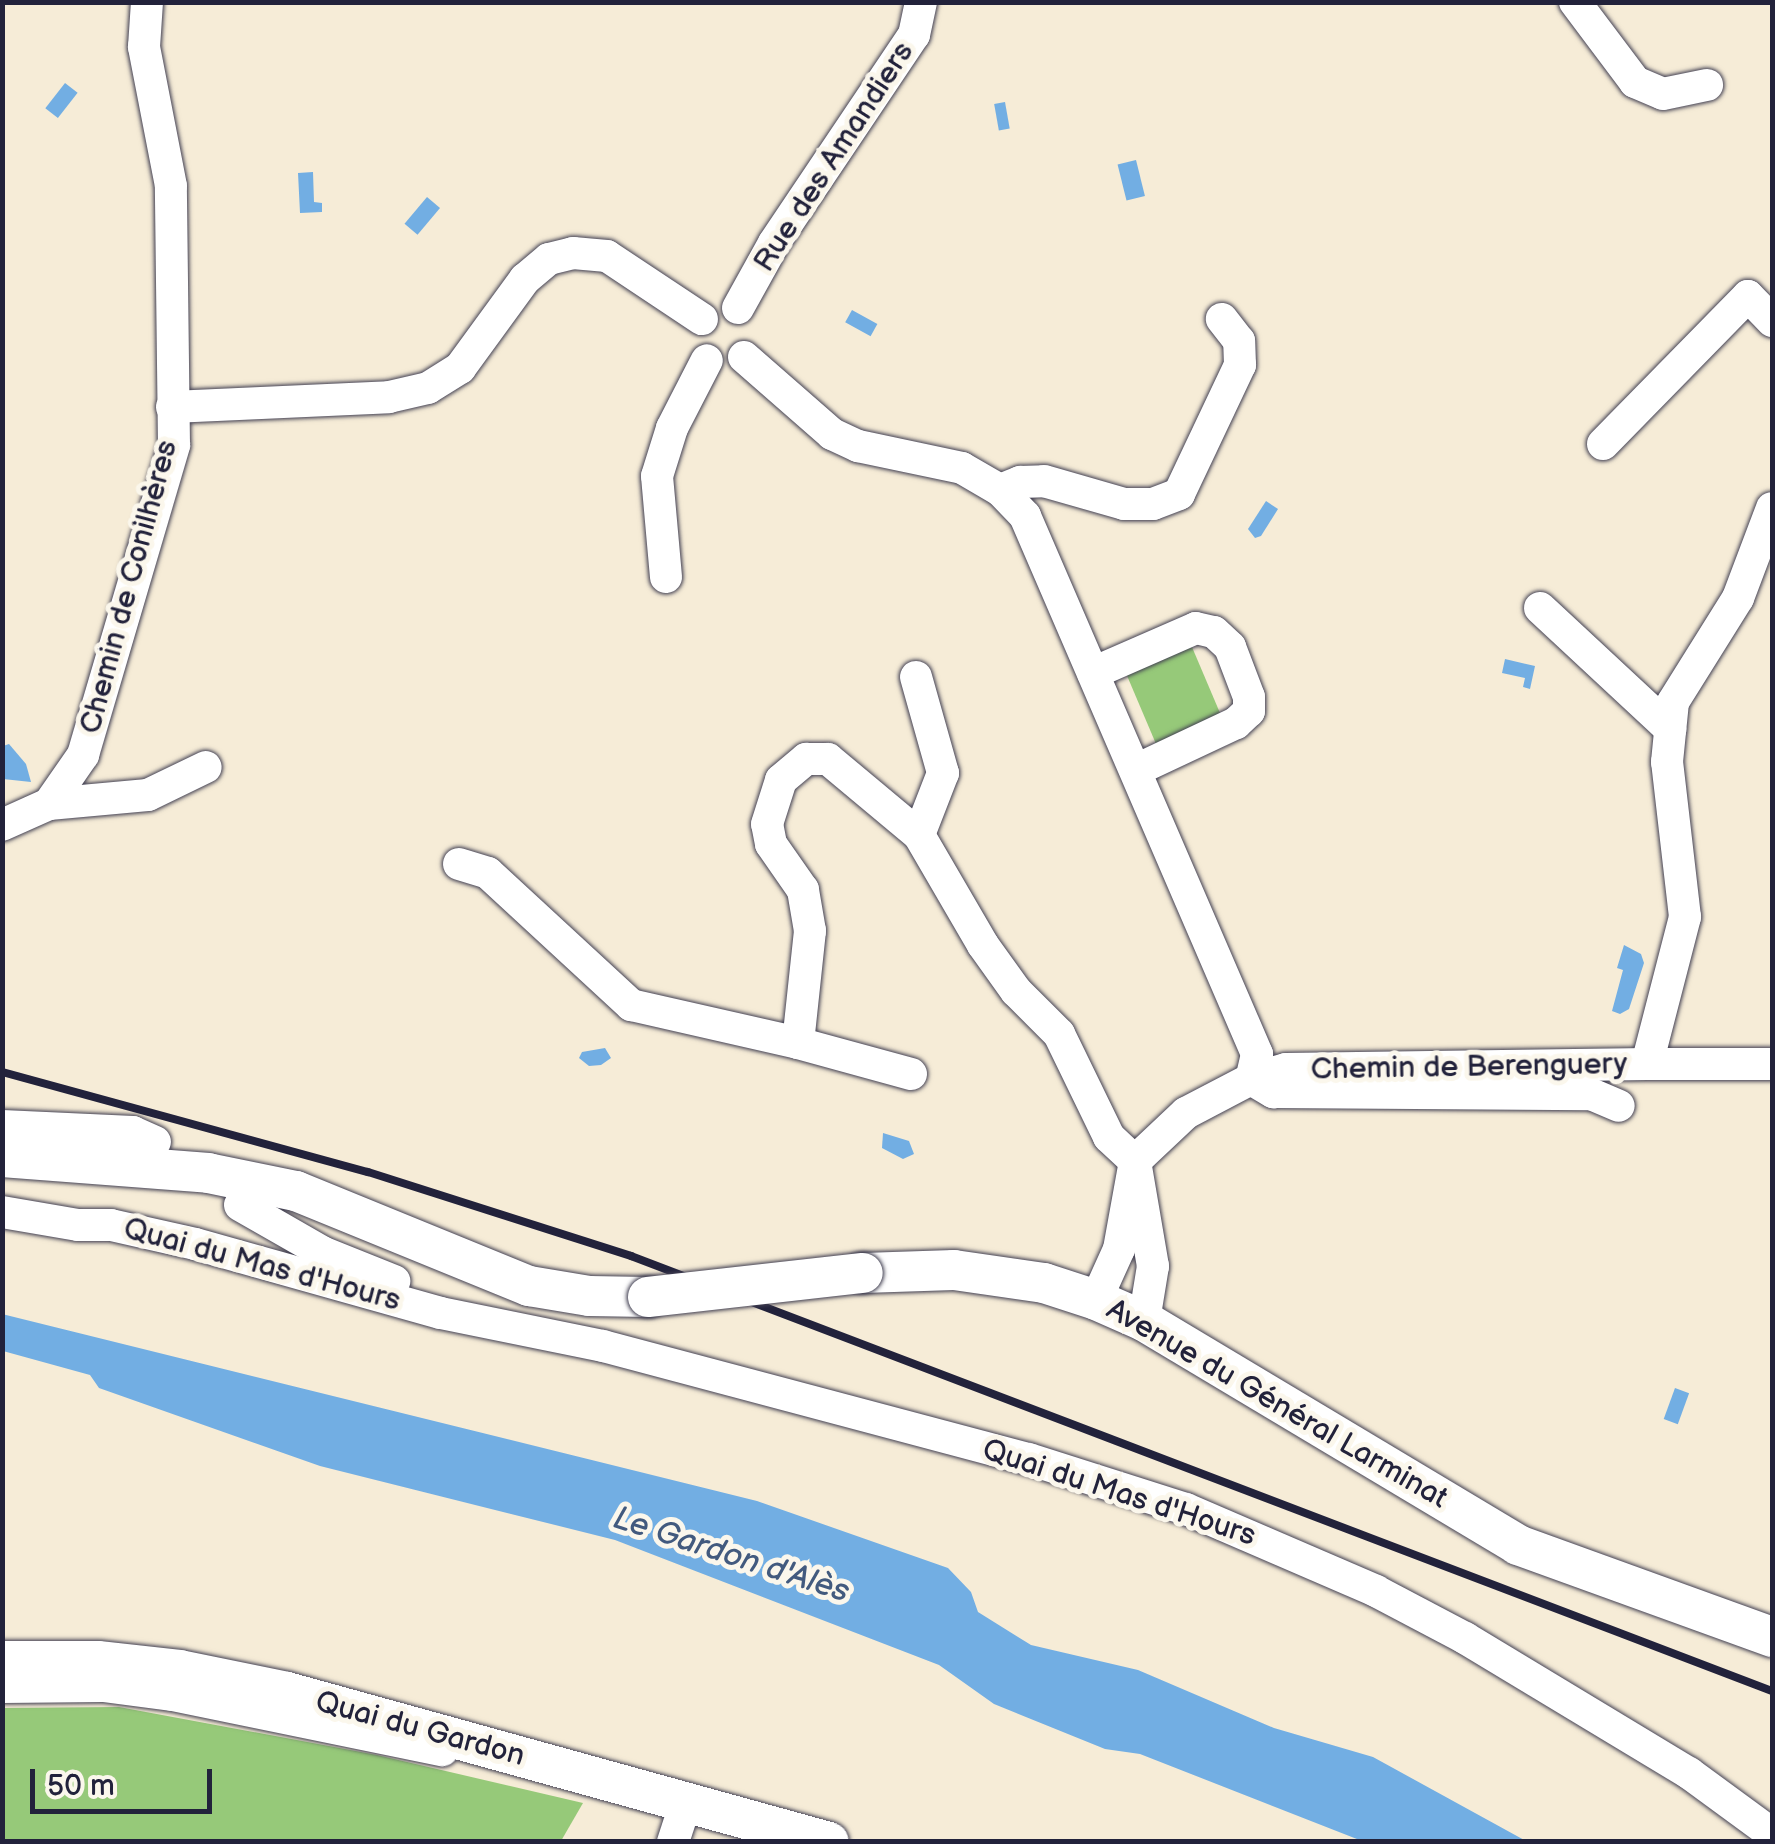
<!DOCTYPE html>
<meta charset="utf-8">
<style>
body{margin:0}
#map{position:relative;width:1775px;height:1844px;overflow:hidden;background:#f6ecd7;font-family:"Balsamiq Sans",sans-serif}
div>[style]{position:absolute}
.green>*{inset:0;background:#96c979;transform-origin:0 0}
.water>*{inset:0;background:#72aee3;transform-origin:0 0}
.roads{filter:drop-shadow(0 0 2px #424052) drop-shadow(0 0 2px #424052)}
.minor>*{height:32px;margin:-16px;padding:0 16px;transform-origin:16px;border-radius:16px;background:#fff}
.major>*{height:40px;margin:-20px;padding:0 20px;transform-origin:20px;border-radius:20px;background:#fff}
.rail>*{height:8px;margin:-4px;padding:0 4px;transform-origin:4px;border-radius:4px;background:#22223b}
.bridges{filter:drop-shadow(0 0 2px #424052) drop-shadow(0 0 2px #424052)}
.major-bridge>*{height:40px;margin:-20px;padding:0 20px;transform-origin:20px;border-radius:20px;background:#fff}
span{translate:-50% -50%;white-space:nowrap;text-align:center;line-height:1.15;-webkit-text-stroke:10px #fbf7ec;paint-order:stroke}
.street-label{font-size:30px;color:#22223b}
.water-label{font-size:32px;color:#425a7e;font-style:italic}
.frame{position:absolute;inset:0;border:5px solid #22223b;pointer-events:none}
.scale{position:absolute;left:30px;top:1769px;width:182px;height:45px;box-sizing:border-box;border:5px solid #22223b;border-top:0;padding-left:12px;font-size:30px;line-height:35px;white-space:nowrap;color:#22223b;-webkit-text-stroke:8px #fbf7ec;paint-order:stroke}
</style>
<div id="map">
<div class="green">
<i style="left:1189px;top:640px;width:90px;height:71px;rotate:67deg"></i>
<i style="clip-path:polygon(119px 1707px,377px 1755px,583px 1803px,561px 1841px,3px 1841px,3px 1708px)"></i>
</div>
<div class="water">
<i style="left:65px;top:83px;width:16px;height:32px;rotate:38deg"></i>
<i style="left:1005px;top:102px;width:27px;height:11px;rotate:80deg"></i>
<i style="left:1136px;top:160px;width:37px;height:19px;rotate:76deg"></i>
<i style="clip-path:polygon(313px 172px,314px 202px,322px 203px,322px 212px,300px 213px,298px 173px)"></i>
<i style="left:427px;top:197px;width:17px;height:35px;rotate:40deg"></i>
<i style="left:852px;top:310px;width:29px;height:14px;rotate:29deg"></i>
<i style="clip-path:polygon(1266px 501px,1278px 509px,1261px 536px,1255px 538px,1248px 529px)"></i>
<i style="clip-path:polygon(1505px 659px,1535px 666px,1530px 689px,1523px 687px,1525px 678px,1502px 673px)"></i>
<i style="clip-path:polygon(9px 744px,26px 764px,31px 782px,3px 779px,3px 746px)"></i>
<i style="clip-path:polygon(1624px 945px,1641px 954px,1644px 963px,1629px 1009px,1620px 1014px,1612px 1011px,1623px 970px,1617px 968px)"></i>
<i style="clip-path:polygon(605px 1048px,611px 1058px,601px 1065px,589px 1066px,579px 1058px,582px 1052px)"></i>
<i style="clip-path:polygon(883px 1133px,909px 1141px,914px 1154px,903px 1159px,882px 1148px)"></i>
<i style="clip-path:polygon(2px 1314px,757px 1501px,948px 1568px,971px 1592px,978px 1612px,1031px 1645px,1138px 1670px,1274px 1728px,1373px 1757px,1526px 1841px,1362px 1841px,1140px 1754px,1105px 1749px,994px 1704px,939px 1665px,615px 1540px,320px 1466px,99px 1388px,90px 1375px,3px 1351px)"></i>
<i style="left:1675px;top:1388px;width:15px;height:33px;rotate:20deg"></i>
</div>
<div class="roads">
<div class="minor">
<i style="left:1575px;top:2px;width:100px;rotate:53.1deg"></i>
<i style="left:1635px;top:82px;width:30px;rotate:23deg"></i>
<i style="left:1663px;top:94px;width:45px;rotate:-11.6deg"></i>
<i style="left:738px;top:308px;width:74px;rotate:-61deg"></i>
<i style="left:774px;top:243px;width:251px;rotate:-56.1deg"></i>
<i style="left:914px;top:35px;width:34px;rotate:-78deg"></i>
<i style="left:744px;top:357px;width:117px;rotate:41.2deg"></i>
<i style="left:832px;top:434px;width:29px;rotate:25deg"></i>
<i style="left:858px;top:446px;width:106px;rotate:11.9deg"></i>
<i style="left:962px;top:468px;width:44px;rotate:30.1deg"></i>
<i style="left:1000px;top:490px;width:36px;rotate:46deg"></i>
<i style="left:1025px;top:516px;width:586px;rotate:66.67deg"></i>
<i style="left:1257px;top:1054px;width:26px;rotate:103deg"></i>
<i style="left:1251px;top:1079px;width:36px;rotate:-16deg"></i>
<i style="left:1286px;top:1069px;width:361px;rotate:-0.8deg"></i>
<i style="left:1647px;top:1064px;width:152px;rotate:-75.5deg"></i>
<i style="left:1685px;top:917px;width:156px;rotate:-96.6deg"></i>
<i style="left:1667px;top:762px;width:60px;rotate:-84.3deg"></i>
<i style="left:1673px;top:702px;width:123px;rotate:-58deg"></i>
<i style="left:1738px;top:598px;width:96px;rotate:-69.3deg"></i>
<i style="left:172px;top:407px;width:217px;rotate:-2.6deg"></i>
<i style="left:389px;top:397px;width:40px;rotate:-13deg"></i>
<i style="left:428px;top:388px;width:38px;rotate:-32deg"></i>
<i style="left:460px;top:368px;width:110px;rotate:-53.9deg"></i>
<i style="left:525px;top:279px;width:31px;rotate:-40deg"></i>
<i style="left:549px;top:259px;width:25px;rotate:-14deg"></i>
<i style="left:573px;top:253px;width:34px;rotate:5deg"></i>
<i style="left:607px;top:256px;width:114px;rotate:33.6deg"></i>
<i style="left:1603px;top:444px;width:207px;rotate:-45.6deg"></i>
<i style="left:1748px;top:296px;width:35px;rotate:46deg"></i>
<i style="left:1000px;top:490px;width:22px;rotate:-22deg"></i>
<i style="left:1020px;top:482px;width:24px;rotate:-2deg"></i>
<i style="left:1044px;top:481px;width:83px;rotate:16deg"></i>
<i style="left:1124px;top:504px;width:29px"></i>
<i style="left:1153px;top:504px;width:28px;rotate:-21deg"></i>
<i style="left:1179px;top:494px;width:143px;rotate:-64.7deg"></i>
<i style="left:1240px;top:365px;width:24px;rotate:-92deg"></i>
<i style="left:1239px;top:341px;width:28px;rotate:-128deg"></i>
<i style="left:666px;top:577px;width:101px;rotate:-95.1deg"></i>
<i style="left:657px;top:476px;width:50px;rotate:-72.6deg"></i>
<i style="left:672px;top:428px;width:76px;rotate:-62.8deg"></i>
<i style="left:1540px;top:608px;width:178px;rotate:42.9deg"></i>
<i style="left:1093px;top:673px;width:112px;rotate:-23.6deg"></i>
<i style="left:1196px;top:628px;width:18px;rotate:13deg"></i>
<i style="left:1214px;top:632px;width:22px;rotate:43deg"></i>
<i style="left:1230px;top:647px;width:53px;rotate:69.2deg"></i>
<i style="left:1249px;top:697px;width:14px;rotate:90deg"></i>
<i style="left:1249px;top:711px;width:18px;rotate:137deg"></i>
<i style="left:1236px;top:723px;width:110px;rotate:154.8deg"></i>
<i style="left:916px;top:677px;width:100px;rotate:74.3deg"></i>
<i style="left:943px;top:773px;width:66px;rotate:111.2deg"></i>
<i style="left:49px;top:804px;width:99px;rotate:-5.2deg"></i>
<i style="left:148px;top:795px;width:64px;rotate:-25.8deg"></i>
<i style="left:2px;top:825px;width:51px;rotate:-24.1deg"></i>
<i style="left:49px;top:804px;width:60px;rotate:-55.2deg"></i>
<i style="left:83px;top:755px;width:323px;rotate:-73.6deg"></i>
<i style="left:174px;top:445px;width:259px;rotate:-90.7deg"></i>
<i style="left:171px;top:186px;width:142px;rotate:-101deg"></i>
<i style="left:144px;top:47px;width:45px;rotate:-86.2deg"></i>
<i style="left:459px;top:864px;width:30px;rotate:17deg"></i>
<i style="left:488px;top:873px;width:195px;rotate:42.7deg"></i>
<i style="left:631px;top:1005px;width:171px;rotate:12.8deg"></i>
<i style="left:1647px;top:1064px;width:125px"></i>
<i style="left:911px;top:1074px;width:117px;rotate:-164.7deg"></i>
<i style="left:798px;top:1043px;width:113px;rotate:-83.9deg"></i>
<i style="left:810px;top:931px;width:42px;rotate:-99.7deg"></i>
<i style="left:803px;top:890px;width:56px;rotate:-124.8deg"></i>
<i style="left:771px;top:844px;width:20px;rotate:-101deg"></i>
<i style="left:767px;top:824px;width:46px;rotate:-72.3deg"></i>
<i style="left:781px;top:780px;width:33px;rotate:-40deg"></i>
<i style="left:806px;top:759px;width:22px"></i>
<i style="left:828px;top:759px;width:119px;rotate:39.9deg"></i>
<i style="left:919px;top:835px;width:127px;rotate:59.8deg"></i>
<i style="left:983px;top:945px;width:57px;rotate:54.3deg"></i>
<i style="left:1016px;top:991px;width:61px;rotate:45deg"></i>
<i style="left:1059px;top:1034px;width:114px;rotate:64.1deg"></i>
<i style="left:1109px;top:1137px;width:35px;rotate:43deg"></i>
<i style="left:1135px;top:1161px;width:70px;rotate:-43.3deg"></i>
<i style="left:1186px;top:1113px;width:73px;rotate:-27.6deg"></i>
<i style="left:1251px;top:1079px;width:26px;rotate:31deg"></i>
<i style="left:1273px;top:1092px;width:318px;rotate:0.4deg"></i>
<i style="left:1591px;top:1094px;width:30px;rotate:23deg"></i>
<i style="left:2px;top:1126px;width:131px;rotate:2.6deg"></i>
<i style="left:133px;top:1132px;width:24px;rotate:24deg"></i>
<i style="left:240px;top:1205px;width:95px;rotate:29.8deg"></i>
<i style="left:322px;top:1252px;width:78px;rotate:21.9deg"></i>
<i style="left:2px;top:1212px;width:77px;rotate:9.7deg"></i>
<i style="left:78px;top:1225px;width:33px"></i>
<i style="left:111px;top:1225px;width:86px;rotate:12.7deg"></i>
<i style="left:195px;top:1244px;width:255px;rotate:15.7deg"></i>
<i style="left:441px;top:1313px;width:165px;rotate:11.5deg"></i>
<i style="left:603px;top:1346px;width:441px;rotate:14.9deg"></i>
<i style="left:1029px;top:1459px;width:165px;rotate:17.7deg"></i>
<i style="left:1186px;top:1509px;width:207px;rotate:23.3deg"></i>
<i style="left:1376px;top:1591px;width:101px;rotate:27.8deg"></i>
<i style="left:1465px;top:1638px;width:262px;rotate:31.1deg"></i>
<i style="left:1689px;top:1773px;width:103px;rotate:36.3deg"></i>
<i style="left:1096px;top:1300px;width:56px;rotate:-65.7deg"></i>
<i style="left:1119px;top:1249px;width:89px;rotate:-79.7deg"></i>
<i style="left:1135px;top:1161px;width:107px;rotate:80.3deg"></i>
<i style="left:1153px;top:1266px;width:56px;rotate:99.3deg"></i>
<i style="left:2px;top:1687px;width:101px;rotate:-0.6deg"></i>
<i style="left:103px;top:1686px;width:71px;rotate:7.3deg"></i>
<i style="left:173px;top:1695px;width:275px;rotate:11.6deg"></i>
<i style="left:673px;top:1842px;width:39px;rotate:-72deg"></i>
</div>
<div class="major">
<i style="left:2px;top:1157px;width:207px;rotate:4.4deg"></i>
<i style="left:208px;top:1173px;width:90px;rotate:11.6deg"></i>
<i style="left:296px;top:1191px;width:252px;rotate:22.2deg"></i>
<i style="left:529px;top:1286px;width:61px;rotate:9.5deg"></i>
<i style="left:589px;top:1296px;width:59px;rotate:1deg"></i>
<i style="left:863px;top:1273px;width:91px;rotate:-1.9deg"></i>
<i style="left:954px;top:1270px;width:91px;rotate:8.2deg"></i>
<i style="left:1044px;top:1283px;width:55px;rotate:18.1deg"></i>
<i style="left:1096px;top:1300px;width:52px;rotate:23.6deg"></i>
<i style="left:1144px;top:1321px;width:436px;rotate:30.9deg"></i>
<i style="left:1518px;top:1545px;width:270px;rotate:19.9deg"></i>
<i style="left:2px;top:1661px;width:96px"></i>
<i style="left:98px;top:1661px;width:82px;rotate:6.3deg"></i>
<i style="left:180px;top:1670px;width:109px;rotate:11.6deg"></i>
<i style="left:287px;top:1692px;width:562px;rotate:15.47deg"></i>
</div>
</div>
<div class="rail">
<i style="left:2px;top:1072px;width:379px;rotate:15.3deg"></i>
<i style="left:368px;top:1172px;width:276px;rotate:17.7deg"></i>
<i style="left:631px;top:1256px;width:1221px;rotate:20.87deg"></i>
</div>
<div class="bridges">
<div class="major-bridge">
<i style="left:648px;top:1297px;width:216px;rotate:-6.4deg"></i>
</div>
</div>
<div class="street-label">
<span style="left:834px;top:157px;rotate:-57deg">Rue des Amandiers</span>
<span style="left:129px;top:587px;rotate:-75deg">Chemin de Conilhères</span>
<span style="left:1469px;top:1067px;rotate:-1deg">Chemin de Berenguery</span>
<span style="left:262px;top:1265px;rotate:15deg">Quai du Mas d'Hours</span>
<span style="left:1277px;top:1404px;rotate:30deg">Avenue du Général Larminat</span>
<span style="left:1119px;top:1493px;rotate:18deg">Quai du Mas d'Hours</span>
<span style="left:420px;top:1729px;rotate:15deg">Quai du Gardon</span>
</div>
<div class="water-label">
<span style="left:731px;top:1556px;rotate:18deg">Le Gardon d'Alès</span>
</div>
<div class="frame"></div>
<div class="scale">50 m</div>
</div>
